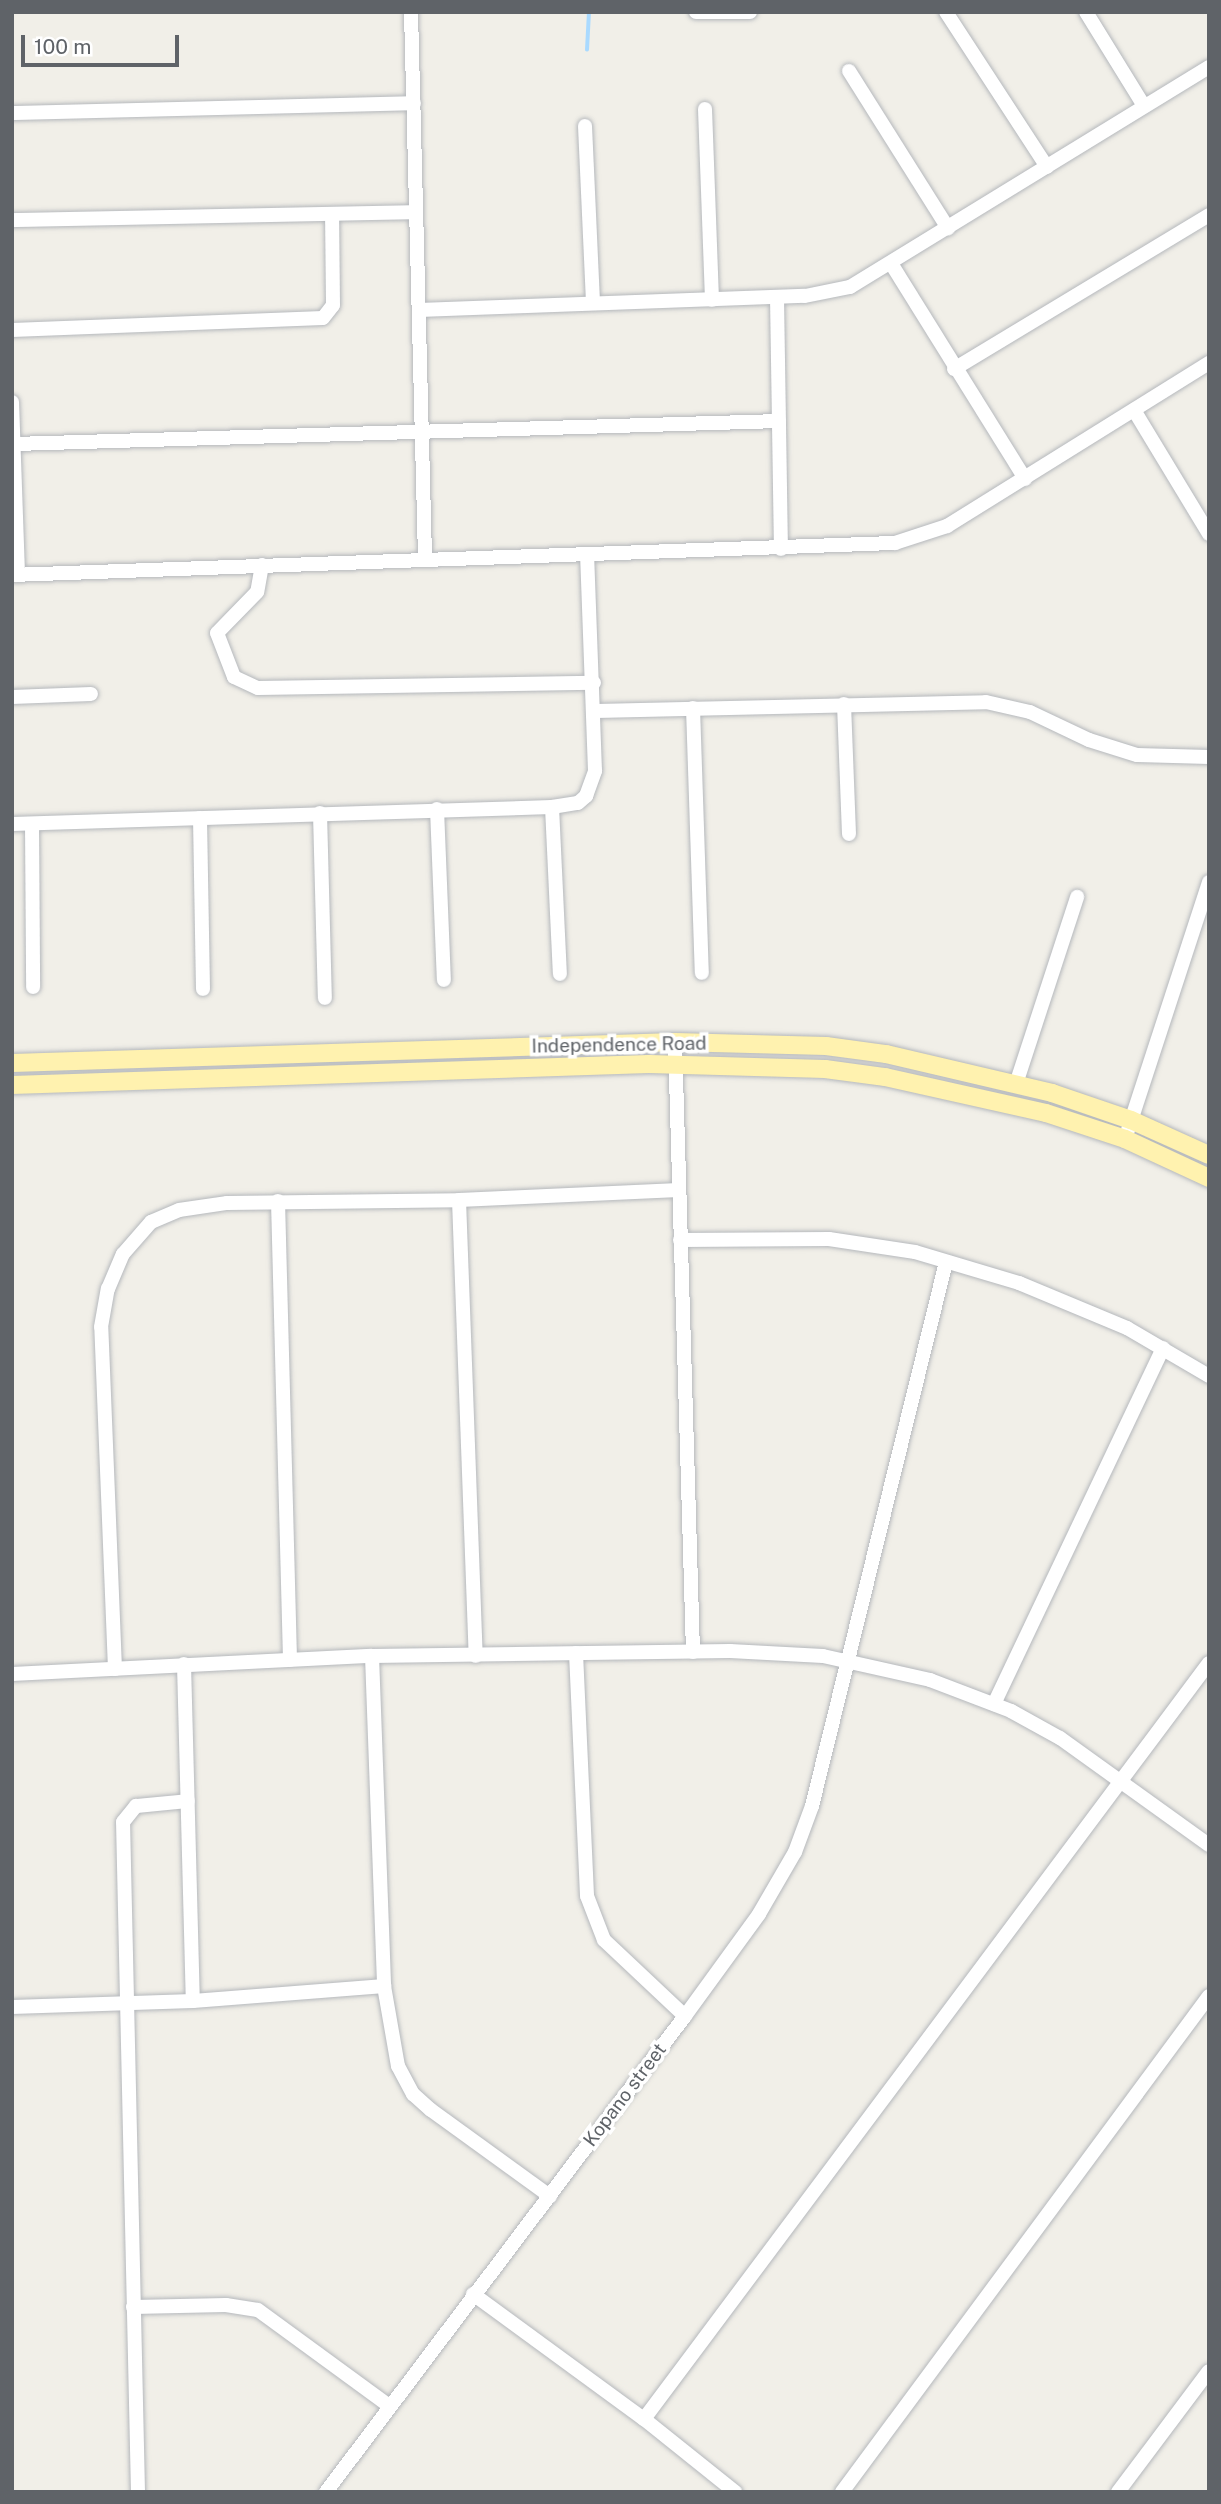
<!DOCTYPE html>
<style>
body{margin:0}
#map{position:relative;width:1221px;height:2504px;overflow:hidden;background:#f1efe8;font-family:"Public Sans",sans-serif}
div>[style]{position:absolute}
.stream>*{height:3.5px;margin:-1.75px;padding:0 1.75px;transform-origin:1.75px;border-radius:1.75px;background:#aadaff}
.roads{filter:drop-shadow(0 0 2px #b5b8bc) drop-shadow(0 0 2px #b5b8bc)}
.minor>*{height:14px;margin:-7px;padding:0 7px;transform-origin:7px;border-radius:7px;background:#fff}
.major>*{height:18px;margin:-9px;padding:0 9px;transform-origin:9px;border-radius:9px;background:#fff2af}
span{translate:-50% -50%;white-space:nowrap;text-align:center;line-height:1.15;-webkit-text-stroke:7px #fff;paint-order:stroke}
.street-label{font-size:19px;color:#5f6368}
.frame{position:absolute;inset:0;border:14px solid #5f6368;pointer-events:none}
.scale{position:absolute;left:21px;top:35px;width:158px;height:32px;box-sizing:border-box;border:4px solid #5f6368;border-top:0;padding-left:9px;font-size:21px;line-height:24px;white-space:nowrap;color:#5f6368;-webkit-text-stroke:5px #fff;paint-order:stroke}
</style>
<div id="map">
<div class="stream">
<i style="left:587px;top:50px;width:38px;rotate:-87deg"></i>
</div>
<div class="roads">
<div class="minor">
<i style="left:411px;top:12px;width:547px;rotate:88.53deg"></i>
<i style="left:696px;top:12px;width:54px"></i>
<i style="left:946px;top:12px;width:185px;rotate:56.9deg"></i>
<i style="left:1086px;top:12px;width:110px;rotate:58.3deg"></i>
<i style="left:849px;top:71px;width:186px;rotate:57.8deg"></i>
<i style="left:705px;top:109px;width:191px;rotate:87.9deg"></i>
<i style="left:12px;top:113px;width:402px;rotate:-1.4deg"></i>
<i style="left:585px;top:126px;width:177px;rotate:87.4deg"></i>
<i style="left:12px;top:220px;width:404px;rotate:-1.1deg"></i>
<i style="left:892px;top:265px;width:252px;rotate:58.1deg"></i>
<i style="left:777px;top:297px;width:252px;rotate:89.1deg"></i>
<i style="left:419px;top:310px;width:386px;rotate:-2.1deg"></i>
<i style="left:805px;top:296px;width:46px;rotate:-11.3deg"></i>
<i style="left:850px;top:287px;width:421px;rotate:-31.5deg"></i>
<i style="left:12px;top:330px;width:311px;rotate:-2.2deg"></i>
<i style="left:323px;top:318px;width:16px;rotate:-52deg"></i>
<i style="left:333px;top:305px;width:90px;rotate:-90.6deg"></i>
<i style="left:954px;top:369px;width:298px;rotate:-31.1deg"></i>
<i style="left:12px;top:402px;width:173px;rotate:88deg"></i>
<i style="left:1134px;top:410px;width:145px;rotate:58.8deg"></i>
<i style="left:14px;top:444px;width:765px;rotate:-1.72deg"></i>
<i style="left:262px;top:565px;width:27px;rotate:100deg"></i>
<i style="left:257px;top:592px;width:57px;rotate:134.3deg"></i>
<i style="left:217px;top:633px;width:47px;rotate:68.9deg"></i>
<i style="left:234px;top:677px;width:26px;rotate:25deg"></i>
<i style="left:258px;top:688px;width:336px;rotate:-0.9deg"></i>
<i style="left:12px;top:575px;width:884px;rotate:-2.08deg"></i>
<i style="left:895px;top:543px;width:55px;rotate:-18.1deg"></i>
<i style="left:947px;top:526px;width:309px;rotate:-31.9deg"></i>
<i style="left:12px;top:697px;width:79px;rotate:-2.2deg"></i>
<i style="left:844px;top:704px;width:130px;rotate:87.8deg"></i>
<i style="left:693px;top:708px;width:265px;rotate:88.1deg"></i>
<i style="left:596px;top:711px;width:390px;rotate:-1.3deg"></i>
<i style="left:986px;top:702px;width:45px;rotate:12.8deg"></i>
<i style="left:1030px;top:712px;width:65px;rotate:25.4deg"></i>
<i style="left:1089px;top:740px;width:50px;rotate:17.4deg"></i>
<i style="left:1137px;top:755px;width:72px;rotate:1.6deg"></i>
<i style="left:552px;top:807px;width:167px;rotate:87.3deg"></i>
<i style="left:437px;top:809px;width:171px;rotate:87.7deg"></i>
<i style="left:320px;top:813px;width:185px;rotate:88.5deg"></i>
<i style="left:200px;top:818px;width:171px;rotate:89deg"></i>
<i style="left:12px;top:824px;width:540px;rotate:-1.8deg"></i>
<i style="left:552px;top:807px;width:26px;rotate:-9deg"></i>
<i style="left:578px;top:803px;width:11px;rotate:-41deg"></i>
<i style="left:586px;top:796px;width:27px;rotate:-70deg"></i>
<i style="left:595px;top:771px;width:217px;rotate:-92.1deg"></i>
<i style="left:32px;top:824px;width:163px;rotate:89.6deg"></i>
<i style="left:675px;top:1042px;width:610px;rotate:88.31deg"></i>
<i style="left:1016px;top:1084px;width:197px;rotate:-71.9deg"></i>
<i style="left:1128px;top:1130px;width:261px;rotate:-71.9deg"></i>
<i style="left:459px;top:1200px;width:456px;rotate:87.9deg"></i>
<i style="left:278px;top:1201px;width:459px;rotate:88.5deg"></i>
<i style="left:680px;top:1240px;width:149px;rotate:-0.4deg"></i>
<i style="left:829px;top:1239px;width:87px;rotate:8.6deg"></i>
<i style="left:915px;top:1252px;width:109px;rotate:16.6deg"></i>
<i style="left:1019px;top:1283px;width:117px;rotate:22.6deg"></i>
<i style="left:1127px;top:1328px;width:95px;rotate:30.3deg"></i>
<i style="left:576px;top:1653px;width:243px;rotate:87.4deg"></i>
<i style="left:587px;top:1896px;width:47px;rotate:68.9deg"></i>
<i style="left:604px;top:1940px;width:111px;rotate:43.2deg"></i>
<i style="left:372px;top:1656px;width:330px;rotate:87.9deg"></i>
<i style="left:384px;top:1986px;width:81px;rotate:80.1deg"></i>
<i style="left:398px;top:2066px;width:32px;rotate:62deg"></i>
<i style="left:413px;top:2094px;width:24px;rotate:42deg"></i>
<i style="left:431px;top:2110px;width:147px;rotate:35.9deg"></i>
<i style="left:184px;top:1664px;width:337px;rotate:88.5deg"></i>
<i style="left:115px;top:1669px;width:342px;rotate:-92.3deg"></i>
<i style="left:101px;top:1327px;width:39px;rotate:-80deg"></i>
<i style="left:108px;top:1289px;width:38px;rotate:-67deg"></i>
<i style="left:123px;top:1254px;width:43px;rotate:-48.8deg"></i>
<i style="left:151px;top:1222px;width:30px;rotate:-23deg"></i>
<i style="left:179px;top:1210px;width:49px;rotate:-8.3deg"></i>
<i style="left:227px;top:1203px;width:232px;rotate:-0.7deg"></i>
<i style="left:459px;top:1200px;width:220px;rotate:-2.6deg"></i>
<i style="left:12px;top:1674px;width:360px;rotate:-2.9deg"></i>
<i style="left:372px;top:1656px;width:358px;rotate:-0.8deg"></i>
<i style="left:730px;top:1651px;width:93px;rotate:3.1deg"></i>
<i style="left:823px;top:1656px;width:110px;rotate:12.6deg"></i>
<i style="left:930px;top:1680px;width:87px;rotate:20.9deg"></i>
<i style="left:1011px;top:1711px;width:56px;rotate:28.9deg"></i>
<i style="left:1060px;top:1738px;width:183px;rotate:35.7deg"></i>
<i style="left:994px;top:1704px;width:394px;rotate:-64.6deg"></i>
<i style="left:12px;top:2007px;width:181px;rotate:-1.9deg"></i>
<i style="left:193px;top:2001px;width:192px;rotate:-4.5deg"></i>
<i style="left:473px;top:2294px;width:212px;rotate:36.2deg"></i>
<i style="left:644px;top:2419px;width:117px;rotate:38.7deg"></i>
<i style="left:133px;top:2307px;width:93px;rotate:-1.2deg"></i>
<i style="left:226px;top:2305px;width:32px;rotate:9deg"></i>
<i style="left:258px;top:2310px;width:161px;rotate:36.2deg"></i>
<i style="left:644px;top:2419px;width:944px;rotate:-53.23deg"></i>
<i style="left:138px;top:2492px;width:670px;rotate:-91.28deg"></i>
<i style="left:123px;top:1822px;width:21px;rotate:-51deg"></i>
<i style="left:136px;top:1806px;width:52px;rotate:-5.5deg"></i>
<i style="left:326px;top:2492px;width:596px;rotate:-52.98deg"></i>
<i style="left:685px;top:2016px;width:126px;rotate:-54deg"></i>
<i style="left:759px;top:1914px;width:72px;rotate:-59.9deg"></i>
<i style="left:795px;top:1852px;width:49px;rotate:-69.7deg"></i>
<i style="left:812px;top:1806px;width:560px;rotate:-76.16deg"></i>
<i style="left:842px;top:2492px;width:617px;rotate:-53.5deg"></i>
<i style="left:1118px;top:2492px;width:151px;rotate:-53.1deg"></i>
</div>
<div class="major">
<i style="left:12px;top:1063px;width:663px;rotate:-1.81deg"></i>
<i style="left:675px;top:1042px;width:151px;rotate:1.5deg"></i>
<i style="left:826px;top:1046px;width:61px;rotate:7.6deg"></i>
<i style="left:886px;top:1054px;width:171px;rotate:13.2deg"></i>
<i style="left:1052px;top:1093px;width:83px;rotate:18.9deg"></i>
<i style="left:1131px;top:1120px;width:85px;rotate:24.2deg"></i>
<i style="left:12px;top:1085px;width:637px;rotate:-1.89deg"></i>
<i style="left:649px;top:1064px;width:176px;rotate:1.6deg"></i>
<i style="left:825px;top:1069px;width:61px;rotate:7.6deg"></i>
<i style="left:885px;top:1077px;width:165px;rotate:12.6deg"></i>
<i style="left:1046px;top:1113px;width:83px;rotate:18.2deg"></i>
<i style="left:1125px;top:1139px;width:93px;rotate:24.9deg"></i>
</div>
</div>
<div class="street-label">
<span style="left:619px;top:1045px;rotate:-1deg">Independence Road</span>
<span style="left:625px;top:2095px;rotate:-53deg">Kopano street</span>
</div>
<div class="frame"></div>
<div class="scale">100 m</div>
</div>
